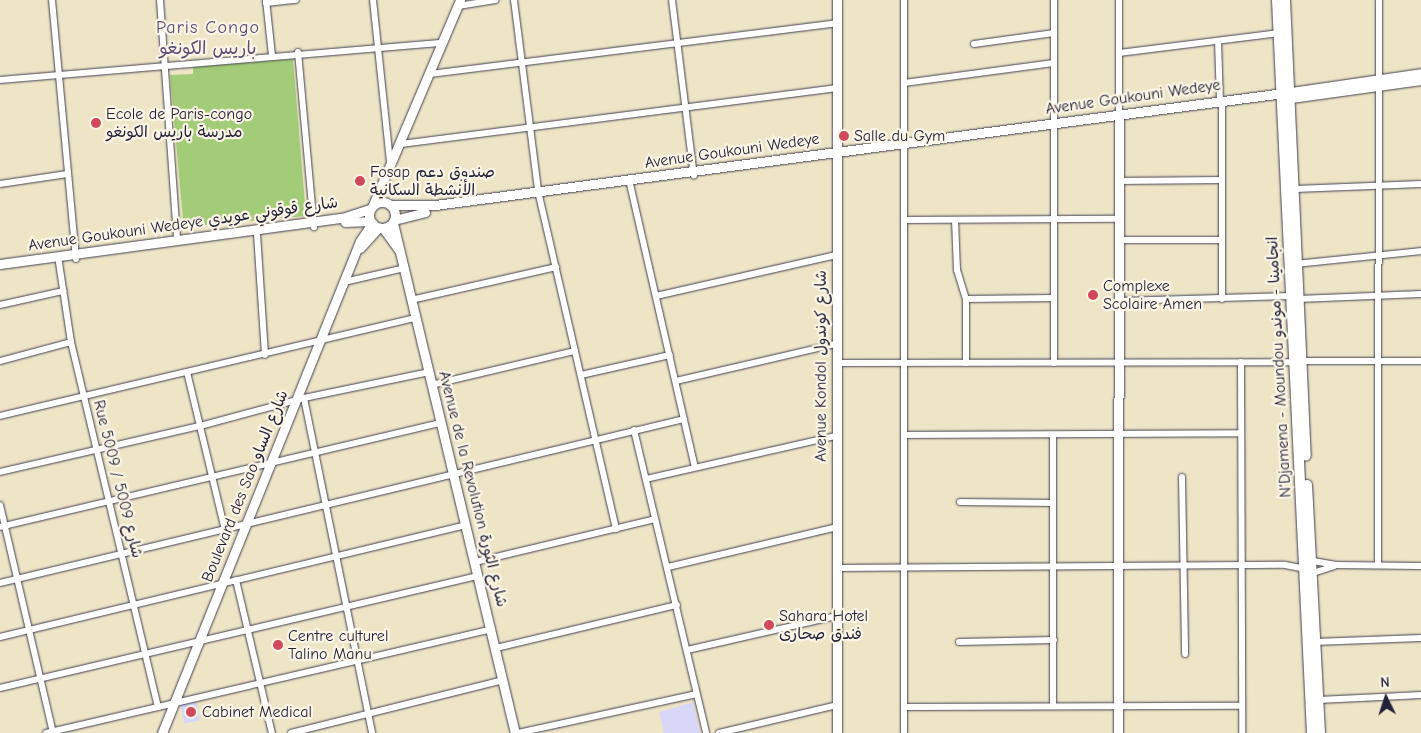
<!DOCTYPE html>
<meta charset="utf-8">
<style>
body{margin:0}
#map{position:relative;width:1421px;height:733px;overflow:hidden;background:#eee5c7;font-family:"Comic Neue","Playpen Sans Arabic",sans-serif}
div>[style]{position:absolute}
.built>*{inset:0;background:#d9d7f8;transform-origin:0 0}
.green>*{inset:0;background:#a2cc78}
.roads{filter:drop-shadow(0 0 1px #413f50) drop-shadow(0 0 1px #413f50)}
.street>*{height:6px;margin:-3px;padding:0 3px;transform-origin:3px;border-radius:3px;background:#fff}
.secondary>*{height:9px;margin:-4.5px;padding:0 4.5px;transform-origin:4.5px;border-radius:4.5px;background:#fff}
.secondary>.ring{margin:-4.5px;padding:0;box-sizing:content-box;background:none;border:9px solid #fff;border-radius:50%}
.primary>*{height:10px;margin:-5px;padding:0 5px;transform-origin:5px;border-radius:5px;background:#fff}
.dots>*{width:14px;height:14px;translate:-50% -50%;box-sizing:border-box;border:2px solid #fcf5e5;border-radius:50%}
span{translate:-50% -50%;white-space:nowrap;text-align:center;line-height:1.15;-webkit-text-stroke:4.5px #fcf5e5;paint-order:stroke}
.street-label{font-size:16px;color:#22223b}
.poi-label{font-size:16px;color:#22223b}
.left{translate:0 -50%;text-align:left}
.neighbourhood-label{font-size:18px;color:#5a4c75;letter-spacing:1px}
.north{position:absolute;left:1361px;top:673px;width:50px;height:50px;-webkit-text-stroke:4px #fcf5e5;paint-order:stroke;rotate:356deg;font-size:14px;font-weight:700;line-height:20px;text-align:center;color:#22223b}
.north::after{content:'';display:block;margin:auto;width:18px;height:22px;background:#22223b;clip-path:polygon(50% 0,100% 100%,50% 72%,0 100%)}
</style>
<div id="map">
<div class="built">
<i style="left:196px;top:700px;width:21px;height:16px;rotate:79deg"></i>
<i style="clip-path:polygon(693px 702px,700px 733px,664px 733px,659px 712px)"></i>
</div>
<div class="green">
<i style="clip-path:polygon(293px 59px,306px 216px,204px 225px,203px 218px,183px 220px,170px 75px,193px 74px,193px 67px)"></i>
</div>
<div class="roads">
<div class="street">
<i style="left:52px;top:0;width:260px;rotate:84.7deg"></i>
<i style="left:160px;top:0;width:240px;rotate:85.9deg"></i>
<i style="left:266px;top:0;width:55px;rotate:83.8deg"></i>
<i style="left:373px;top:0;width:164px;rotate:84deg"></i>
<i style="left:514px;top:0;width:193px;rotate:82.8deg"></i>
<i style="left:538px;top:191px;width:347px;rotate:77deg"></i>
<i style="left:672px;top:0;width:177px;rotate:82.9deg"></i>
<i style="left:904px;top:0;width:733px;rotate:90deg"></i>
<i style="left:1119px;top:0;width:114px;rotate:90deg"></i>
<i style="left:266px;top:3px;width:30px;rotate:-6deg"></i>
<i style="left:458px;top:6px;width:38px;rotate:-9deg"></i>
<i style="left:1218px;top:41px;width:60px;rotate:88.1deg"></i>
<i style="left:974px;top:44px;width:81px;rotate:-7.8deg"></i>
<i style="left:298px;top:52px;width:176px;rotate:84.8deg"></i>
<i style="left:1119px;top:53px;width:162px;rotate:-7.1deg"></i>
<i style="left:430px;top:74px;width:410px;rotate:-7.1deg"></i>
<i style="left:0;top:80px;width:444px;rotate:-4.8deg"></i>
<i style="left:904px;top:83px;width:151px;rotate:-7.6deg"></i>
<i style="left:1222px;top:106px;width:193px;rotate:90deg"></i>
<i style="left:401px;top:144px;width:440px;rotate:-7.3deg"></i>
<i style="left:1118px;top:181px;width:104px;rotate:-0.6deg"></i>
<i style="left:0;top:184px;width:68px;rotate:-8.5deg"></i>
<i style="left:630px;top:184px;width:290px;rotate:77.1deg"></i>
<i style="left:1295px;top:189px;width:126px;rotate:-2.3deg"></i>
<i style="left:904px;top:220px;width:215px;rotate:-0.3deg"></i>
<i style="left:955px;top:220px;width:50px;rotate:87.7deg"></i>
<i style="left:957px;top:270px;width:30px;rotate:73deg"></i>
<i style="left:966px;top:299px;width:64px;rotate:90deg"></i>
<i style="left:257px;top:234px;width:121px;rotate:86.2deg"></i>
<i style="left:1119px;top:240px;width:103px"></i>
<i style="left:58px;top:256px;width:87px;rotate:81.4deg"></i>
<i style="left:71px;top:342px;width:375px;rotate:76.6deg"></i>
<i style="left:1296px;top:264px;width:126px;rotate:-5.9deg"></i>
<i style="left:344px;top:282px;width:63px;rotate:-12.9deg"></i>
<i style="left:656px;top:296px;width:185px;rotate:-12.8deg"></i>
<i style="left:966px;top:299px;width:88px;rotate:-0.7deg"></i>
<i style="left:1298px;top:299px;width:123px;rotate:-2.3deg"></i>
<i style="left:411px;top:300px;width:149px;rotate:-12.8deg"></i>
<i style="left:1119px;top:301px;width:170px;rotate:-1.7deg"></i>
<i style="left:0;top:305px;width:65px;rotate:-12.5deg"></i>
<i style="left:0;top:361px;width:73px;rotate:-15deg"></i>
<i style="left:1301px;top:361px;width:120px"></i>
<i style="left:1241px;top:362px;width:371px;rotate:89.8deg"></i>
<i style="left:836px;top:363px;width:458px;rotate:-0.1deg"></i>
<i style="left:1054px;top:363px;width:363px;rotate:-90deg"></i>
<i style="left:187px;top:372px;width:163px;rotate:76.5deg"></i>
<i style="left:581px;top:375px;width:91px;rotate:-12.7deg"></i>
<i style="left:676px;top:381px;width:163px;rotate:-13.1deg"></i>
<i style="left:431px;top:385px;width:148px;rotate:-13.3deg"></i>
<i style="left:304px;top:398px;width:342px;rotate:78.5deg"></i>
<i style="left:0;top:416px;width:427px;rotate:-13.3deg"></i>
<i style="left:634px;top:430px;width:311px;rotate:76.6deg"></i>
<i style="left:904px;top:435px;width:337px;rotate:-0.3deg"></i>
<i style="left:1053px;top:435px;width:271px;rotate:90deg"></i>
<i style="left:0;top:472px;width:205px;rotate:-13deg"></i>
<i style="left:200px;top:426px;width:108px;rotate:-15.1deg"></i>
<i style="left:304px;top:398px;width:128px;rotate:-11.7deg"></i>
<i style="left:1182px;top:477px;width:177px;rotate:89deg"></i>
<i style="left:646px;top:479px;width:195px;rotate:-12.8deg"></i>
<i style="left:960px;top:502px;width:93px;rotate:0.6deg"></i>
<i style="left:0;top:505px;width:234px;rotate:76.9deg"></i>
<i style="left:0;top:527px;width:453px;rotate:-13.3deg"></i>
<i style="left:1313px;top:561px;width:22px;rotate:10deg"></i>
<i style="left:1335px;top:565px;width:86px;rotate:0.7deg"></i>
<i style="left:475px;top:562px;width:185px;rotate:-13.4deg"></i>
<i style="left:1378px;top:565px;width:565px;rotate:-89.9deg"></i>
<i style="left:668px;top:567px;width:174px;rotate:-13.3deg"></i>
<i style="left:837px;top:568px;width:448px;rotate:-0.4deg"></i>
<i style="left:1285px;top:565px;width:20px;rotate:11deg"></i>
<i style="left:1313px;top:573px;width:22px;rotate:-18deg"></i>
<i style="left:236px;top:580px;width:157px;rotate:76.8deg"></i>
<i style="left:0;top:583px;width:703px;rotate:-13.48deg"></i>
<i style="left:0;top:637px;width:480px;rotate:-13.5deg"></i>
<i style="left:959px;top:642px;width:95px;rotate:-1.2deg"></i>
<i style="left:1314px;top:642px;width:107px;rotate:-2.1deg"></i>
<i style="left:496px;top:648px;width:186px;rotate:-13.4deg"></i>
<i style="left:687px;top:650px;width:154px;rotate:-12.8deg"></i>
<i style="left:0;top:688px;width:492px;rotate:-13.2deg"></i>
<i style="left:1318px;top:700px;width:103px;rotate:-2.8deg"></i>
<i style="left:904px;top:707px;width:337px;rotate:-0.2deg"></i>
<i style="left:46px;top:733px;width:458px;rotate:-13.1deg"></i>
<i style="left:291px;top:733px;width:219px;rotate:-14deg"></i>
<i style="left:518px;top:733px;width:183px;rotate:-12.3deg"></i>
<i style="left:719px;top:733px;width:121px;rotate:-13.3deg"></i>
</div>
<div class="secondary">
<i style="left:837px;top:0;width:733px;rotate:90deg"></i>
<i style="left:1291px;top:92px;width:131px;rotate:-8.3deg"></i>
<i style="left:1291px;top:98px;width:131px;rotate:-7.9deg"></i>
<i class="ring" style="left:369px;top:202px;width:17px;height:17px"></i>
<i style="left:373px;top:205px;width:223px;rotate:-67deg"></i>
<i style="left:392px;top:205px;width:43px"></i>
<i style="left:435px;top:205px;width:855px;rotate:-7.52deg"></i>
<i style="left:394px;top:220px;width:32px;rotate:-14deg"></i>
<i style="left:345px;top:222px;width:25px;rotate:-2deg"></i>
<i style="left:393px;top:223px;width:524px;rotate:76.55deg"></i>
<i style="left:383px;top:228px;width:27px;rotate:54deg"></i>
<i style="left:360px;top:248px;width:27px;rotate:-48deg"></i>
<i style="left:0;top:264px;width:345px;rotate:-7.7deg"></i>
<i style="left:342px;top:218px;width:29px;rotate:-18deg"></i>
<i style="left:162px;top:733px;width:530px;rotate:-68.08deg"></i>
<i style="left:360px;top:241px;width:22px;rotate:-56deg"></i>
<i style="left:1118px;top:733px;width:619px;rotate:-89.91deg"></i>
</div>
<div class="primary">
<i style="left:1277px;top:0;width:734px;rotate:87.27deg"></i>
<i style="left:1285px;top:0;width:456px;rotate:87.4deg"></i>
<i style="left:1307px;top:485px;width:248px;rotate:87deg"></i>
</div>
</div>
<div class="dots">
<i style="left:96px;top:123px;background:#d1495b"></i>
<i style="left:844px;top:136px;background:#d1495b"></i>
<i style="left:360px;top:181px;background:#d1495b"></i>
<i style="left:1093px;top:295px;background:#d1495b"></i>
<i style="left:769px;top:625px;background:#d1495b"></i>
<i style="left:278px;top:645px;background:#d1495b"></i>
<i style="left:191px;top:712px;background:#d1495b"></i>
</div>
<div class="street-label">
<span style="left:1133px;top:97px;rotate:-8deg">Avenue Goukouni Wedeye</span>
<span style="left:732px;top:151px;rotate:-8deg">Avenue Goukouni Wedeye</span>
<span style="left:183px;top:224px;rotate:-8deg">Avenue Goukouni Wedeye شارع قوقوني عويدي</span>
<span style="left:821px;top:366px;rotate:-90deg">Avenue Kondol شارع كوندول</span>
<span style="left:1279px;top:367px;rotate:-93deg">N'Djamena - Moundou انجامينا - موندو</span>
<span style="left:118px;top:479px;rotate:76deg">Rue 5009 / شارع 5009</span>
<span style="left:245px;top:486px;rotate:-68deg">Boulevard des Sao شارع الساو</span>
<span style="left:473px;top:489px;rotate:76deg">Avenue de la Revolution شارع الثورة</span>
</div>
<div class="poi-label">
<span class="left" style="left:106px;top:123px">Ecole de Paris-congo<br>مدرسة باريس الكونغو</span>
<span class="left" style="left:854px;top:136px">Salle du Gym</span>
<span class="left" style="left:370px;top:181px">Fosap صندوق دعم<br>الأنشطة السكانية</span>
<span class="left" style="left:1103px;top:295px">Complexe<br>Scolaire Amen</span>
<span class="left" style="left:779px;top:625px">Sahara Hotel<br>فندق صحارى</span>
<span class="left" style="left:288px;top:645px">Centre culturel<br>Talino Manu</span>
<span class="left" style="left:202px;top:712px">Cabinet Medical</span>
</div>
<div class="neighbourhood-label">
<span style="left:208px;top:39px">Paris Congo<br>باريس الكونغو</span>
</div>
<div class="north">N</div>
</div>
